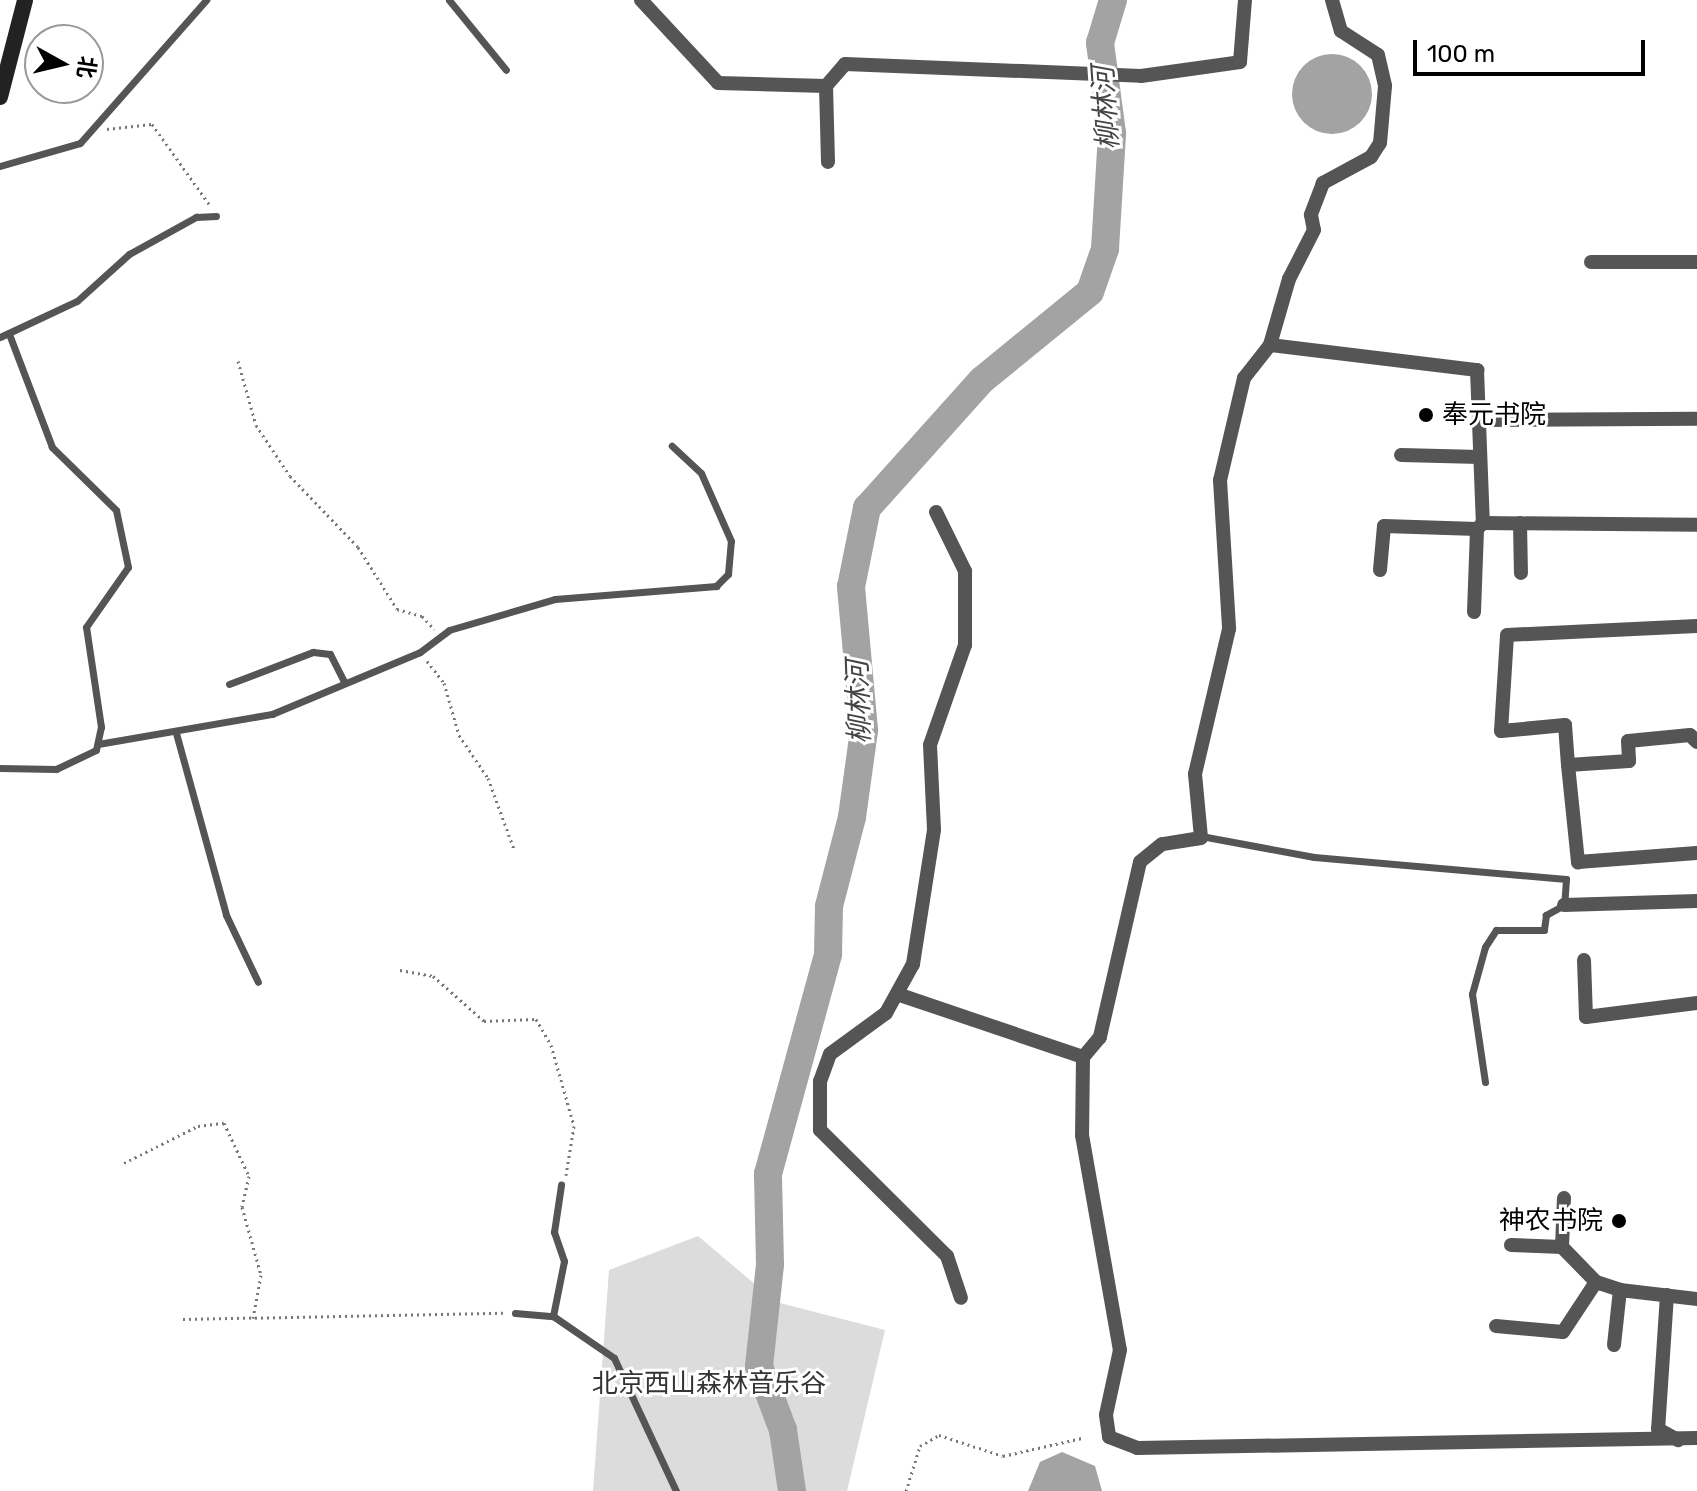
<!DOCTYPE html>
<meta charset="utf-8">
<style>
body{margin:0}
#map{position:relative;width:1697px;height:1491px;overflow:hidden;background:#fff;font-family:Rubik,"Noto Sans SC",sans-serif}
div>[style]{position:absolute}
.green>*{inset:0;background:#dcdcdc}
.water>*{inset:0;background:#a3a3a3}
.round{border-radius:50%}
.river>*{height:28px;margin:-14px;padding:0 14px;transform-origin:14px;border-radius:14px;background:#a3a3a3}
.path>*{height:3px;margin-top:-1.5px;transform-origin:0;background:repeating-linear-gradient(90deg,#777 0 2px,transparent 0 6px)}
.lane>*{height:7px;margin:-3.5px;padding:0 3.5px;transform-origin:3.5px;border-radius:3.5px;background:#555}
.street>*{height:14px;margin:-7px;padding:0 7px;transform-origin:7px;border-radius:7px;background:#555}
.secondary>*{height:16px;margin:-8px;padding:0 8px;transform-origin:8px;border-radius:8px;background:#222}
.dots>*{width:22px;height:22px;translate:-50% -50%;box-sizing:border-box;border:4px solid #fff;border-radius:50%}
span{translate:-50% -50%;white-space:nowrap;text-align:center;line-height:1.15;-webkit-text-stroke:6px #fff;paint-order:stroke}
.poi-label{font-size:26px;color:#000}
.left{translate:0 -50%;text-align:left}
.right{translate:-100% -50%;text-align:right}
.park-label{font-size:26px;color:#333}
.water-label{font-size:28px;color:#444;font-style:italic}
.north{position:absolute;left:24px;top:24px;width:80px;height:80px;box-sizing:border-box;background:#fff;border:2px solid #999;border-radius:50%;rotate:98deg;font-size:22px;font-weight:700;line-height:32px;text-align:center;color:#000}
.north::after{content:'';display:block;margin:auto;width:28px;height:36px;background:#000;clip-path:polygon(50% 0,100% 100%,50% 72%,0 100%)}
.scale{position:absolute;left:1413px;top:40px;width:232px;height:36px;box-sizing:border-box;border:4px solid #000;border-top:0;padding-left:10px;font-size:24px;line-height:28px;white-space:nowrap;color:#000;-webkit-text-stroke:6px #fff;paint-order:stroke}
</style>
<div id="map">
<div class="green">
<i style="clip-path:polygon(698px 1236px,776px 1302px,885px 1330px,847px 1491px,593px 1491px,609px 1270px)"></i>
</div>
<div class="water">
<i class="round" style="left:1292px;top:54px;width:80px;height:80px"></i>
<i style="clip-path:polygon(1062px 1452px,1095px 1466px,1102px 1491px,1028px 1491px,1040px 1462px)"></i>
</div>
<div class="river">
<i style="left:792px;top:1491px;width:62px;rotate:-98.4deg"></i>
<i style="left:783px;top:1430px;width:68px;rotate:-110.6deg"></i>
<i style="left:759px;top:1366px;width:103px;rotate:-83.8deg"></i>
<i style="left:770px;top:1264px;width:90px;rotate:-91.3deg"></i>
<i style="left:768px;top:1174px;width:228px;rotate:-74.7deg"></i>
<i style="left:828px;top:954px;width:48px;rotate:-88.8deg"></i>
<i style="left:829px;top:906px;width:92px;rotate:-75.5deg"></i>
<i style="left:852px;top:817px;width:88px;rotate:-82.1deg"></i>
<i style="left:864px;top:730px;width:144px;rotate:-95.2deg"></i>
<i style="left:851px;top:587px;width:81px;rotate:-78.6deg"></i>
<i style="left:867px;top:508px;width:172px;rotate:-48.1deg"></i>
<i style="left:982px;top:380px;width:139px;rotate:-39.2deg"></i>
<i style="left:1090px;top:292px;width:46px;rotate:-70.8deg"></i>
<i style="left:1105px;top:249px;width:116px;rotate:-86.5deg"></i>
<i style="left:1112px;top:133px;width:91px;rotate:-97.6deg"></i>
<i style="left:1100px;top:43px;width:45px;rotate:-73.2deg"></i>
</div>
<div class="path">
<i style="left:107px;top:129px;width:45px;rotate:-6.3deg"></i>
<i style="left:152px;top:124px;width:98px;rotate:54.5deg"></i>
<i style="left:238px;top:361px;width:66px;rotate:74.3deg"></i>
<i style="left:256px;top:425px;width:61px;rotate:56.3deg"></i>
<i style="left:290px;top:476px;width:98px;rotate:46.2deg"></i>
<i style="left:358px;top:547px;width:73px;rotate:57.8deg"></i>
<i style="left:397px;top:609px;width:26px;rotate:16deg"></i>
<i style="left:422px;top:616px;width:18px;rotate:47deg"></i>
<i style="left:427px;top:661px;width:28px;rotate:52deg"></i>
<i style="left:444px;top:683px;width:54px;rotate:73.9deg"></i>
<i style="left:459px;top:735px;width:52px;rotate:56deg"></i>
<i style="left:488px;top:778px;width:76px;rotate:69.9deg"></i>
<i style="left:400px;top:970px;width:34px;rotate:10deg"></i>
<i style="left:433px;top:976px;width:68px;rotate:41.4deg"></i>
<i style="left:484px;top:1021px;width:52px;rotate:-2.2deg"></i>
<i style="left:536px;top:1019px;width:30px;rotate:60deg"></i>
<i style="left:551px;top:1045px;width:84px;rotate:74.1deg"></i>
<i style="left:574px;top:1126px;width:50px;rotate:99.3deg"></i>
<i style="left:124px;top:1163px;width:83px;rotate:-26.6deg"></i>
<i style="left:198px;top:1126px;width:26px;rotate:-7deg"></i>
<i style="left:224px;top:1123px;width:59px;rotate:64.7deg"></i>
<i style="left:249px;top:1176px;width:32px;rotate:103deg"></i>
<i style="left:242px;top:1207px;width:71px;rotate:74.4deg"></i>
<i style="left:261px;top:1275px;width:44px;rotate:100.5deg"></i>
<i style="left:183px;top:1319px;width:320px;rotate:-1.1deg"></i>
<i style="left:906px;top:1491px;width:47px;rotate:-72.7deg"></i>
<i style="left:920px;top:1446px;width:22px;rotate:-30deg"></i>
<i style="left:939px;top:1435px;width:67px;rotate:18.2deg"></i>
<i style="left:1003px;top:1456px;width:81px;rotate:-12.8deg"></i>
</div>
<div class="lane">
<i style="left:449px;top:0;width:90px;rotate:50.8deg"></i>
<i style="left:0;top:166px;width:83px;rotate:-16deg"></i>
<i style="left:80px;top:143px;width:191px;rotate:-48.6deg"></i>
<i style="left:0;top:337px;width:85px;rotate:-25.1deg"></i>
<i style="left:77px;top:301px;width:70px;rotate:-42.1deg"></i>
<i style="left:129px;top:254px;width:77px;rotate:-28.9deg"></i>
<i style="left:196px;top:217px;width:20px;rotate:-3deg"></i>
<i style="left:229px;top:684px;width:90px;rotate:-20.9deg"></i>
<i style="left:313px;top:652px;width:17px;rotate:7deg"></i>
<i style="left:330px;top:654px;width:31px;rotate:63deg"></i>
<i style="left:176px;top:733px;width:189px;rotate:74.6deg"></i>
<i style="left:226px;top:915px;width:74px;rotate:64.5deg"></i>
<i style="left:98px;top:744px;width:177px;rotate:-9.8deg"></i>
<i style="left:272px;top:714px;width:160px;rotate:-22.7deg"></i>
<i style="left:420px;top:652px;width:36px;rotate:-37deg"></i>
<i style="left:449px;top:630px;width:110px;rotate:-16.3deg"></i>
<i style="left:555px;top:599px;width:162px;rotate:-4.6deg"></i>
<i style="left:716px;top:586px;width:17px;rotate:-45deg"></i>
<i style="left:728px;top:574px;width:33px;rotate:-85deg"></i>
<i style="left:731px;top:541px;width:74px;rotate:-113.8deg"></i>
<i style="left:701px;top:473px;width:40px;rotate:-137deg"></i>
<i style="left:0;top:768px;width:56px;rotate:1deg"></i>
<i style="left:56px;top:769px;width:44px;rotate:-25.4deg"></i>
<i style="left:96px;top:750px;width:24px;rotate:-78deg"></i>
<i style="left:101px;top:727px;width:101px;rotate:-98.5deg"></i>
<i style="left:86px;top:627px;width:73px;rotate:-55deg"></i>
<i style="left:128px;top:567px;width:58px;rotate:-101.9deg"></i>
<i style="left:116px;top:510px;width:90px;rotate:-135.5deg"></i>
<i style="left:52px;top:447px;width:121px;rotate:-110.8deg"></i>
<i style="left:1201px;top:836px;width:115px;rotate:10.5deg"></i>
<i style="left:1314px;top:857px;width:253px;rotate:5deg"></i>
<i style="left:1566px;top:879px;width:26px;rotate:94deg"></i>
<i style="left:1564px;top:905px;width:21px;rotate:151deg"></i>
<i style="left:1546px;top:915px;width:15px;rotate:98deg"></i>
<i style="left:1544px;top:930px;width:48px;rotate:180deg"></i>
<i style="left:1496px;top:930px;width:20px;rotate:123deg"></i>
<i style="left:1485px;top:947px;width:49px;rotate:105.5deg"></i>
<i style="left:1472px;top:994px;width:89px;rotate:81.6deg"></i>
<i style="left:515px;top:1313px;width:38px;rotate:5deg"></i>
<i style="left:553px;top:1316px;width:74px;rotate:34.5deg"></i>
<i style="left:614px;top:1358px;width:147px;rotate:65deg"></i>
<i style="left:553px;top:1316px;width:56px;rotate:-78.7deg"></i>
<i style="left:564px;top:1261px;width:31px;rotate:-109deg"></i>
<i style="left:554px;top:1232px;width:48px;rotate:-81.5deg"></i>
</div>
<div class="street">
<i style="left:641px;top:0;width:113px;rotate:47.1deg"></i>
<i style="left:718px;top:83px;width:108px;rotate:1.6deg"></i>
<i style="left:1332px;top:0;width:32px;rotate:74deg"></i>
<i style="left:1341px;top:31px;width:44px;rotate:33deg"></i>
<i style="left:1378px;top:55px;width:32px;rotate:77deg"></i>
<i style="left:1385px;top:86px;width:57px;rotate:95deg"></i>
<i style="left:1380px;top:143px;width:17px;rotate:123deg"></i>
<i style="left:1371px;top:157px;width:55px;rotate:151.6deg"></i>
<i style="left:1323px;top:183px;width:34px;rotate:111deg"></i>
<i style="left:1311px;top:215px;width:15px;rotate:79deg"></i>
<i style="left:1314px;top:230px;width:55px;rotate:117deg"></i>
<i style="left:1289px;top:279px;width:69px;rotate:106.1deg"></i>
<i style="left:1270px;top:345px;width:42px;rotate:128.2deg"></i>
<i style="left:1244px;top:378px;width:105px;rotate:103.2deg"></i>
<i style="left:1220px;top:480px;width:149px;rotate:86.5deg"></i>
<i style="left:1229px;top:629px;width:149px;rotate:103.2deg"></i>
<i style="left:1195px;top:774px;width:64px;rotate:84.6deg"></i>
<i style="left:1201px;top:838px;width:39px;rotate:171deg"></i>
<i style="left:1162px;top:844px;width:28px;rotate:141deg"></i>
<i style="left:1140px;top:862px;width:180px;rotate:102.9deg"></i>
<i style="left:1100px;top:1037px;width:26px;rotate:130deg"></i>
<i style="left:1083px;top:1057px;width:78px;rotate:90.7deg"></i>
<i style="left:1082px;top:1135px;width:218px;rotate:80deg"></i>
<i style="left:1120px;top:1350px;width:66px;rotate:102.2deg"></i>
<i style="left:1106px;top:1415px;width:22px;rotate:82deg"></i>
<i style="left:1109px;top:1437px;width:30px;rotate:21deg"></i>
<i style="left:1137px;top:1448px;width:560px;rotate:-1.02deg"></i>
<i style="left:828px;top:162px;width:76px;rotate:-91.5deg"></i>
<i style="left:826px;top:86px;width:29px;rotate:-49deg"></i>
<i style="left:845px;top:64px;width:296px;rotate:2.3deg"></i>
<i style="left:1141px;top:76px;width:100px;rotate:-8deg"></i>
<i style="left:1240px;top:62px;width:62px;rotate:-85.4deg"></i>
<i style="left:1591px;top:262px;width:106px"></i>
<i style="left:1270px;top:345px;width:209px;rotate:6.9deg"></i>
<i style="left:1477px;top:370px;width:153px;rotate:87.8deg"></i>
<i style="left:1483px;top:523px;width:214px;rotate:0.5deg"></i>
<i style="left:1479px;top:420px;width:218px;rotate:-0.3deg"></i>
<i style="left:1401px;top:455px;width:79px;rotate:1.5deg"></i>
<i style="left:936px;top:512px;width:66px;rotate:63.8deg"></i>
<i style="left:965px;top:571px;width:74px;rotate:90deg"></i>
<i style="left:965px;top:645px;width:106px;rotate:109.3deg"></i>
<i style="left:930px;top:745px;width:85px;rotate:87.3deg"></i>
<i style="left:934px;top:830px;width:136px;rotate:98.9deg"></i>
<i style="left:913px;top:964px;width:56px;rotate:118.9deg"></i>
<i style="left:886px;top:1013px;width:69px;rotate:143.8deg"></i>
<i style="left:830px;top:1054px;width:29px;rotate:110deg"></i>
<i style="left:820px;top:1081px;width:49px;rotate:90deg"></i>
<i style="left:820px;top:1130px;width:179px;rotate:44.8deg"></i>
<i style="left:947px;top:1256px;width:44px;rotate:71.6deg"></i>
<i style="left:1520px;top:523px;width:50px;rotate:88.9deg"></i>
<i style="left:1380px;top:570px;width:44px;rotate:-84.8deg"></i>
<i style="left:1384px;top:526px;width:93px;rotate:1.8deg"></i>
<i style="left:1477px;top:529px;width:8px;rotate:-45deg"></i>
<i style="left:1474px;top:612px;width:83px;rotate:-87.9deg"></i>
<i style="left:1697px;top:742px;width:10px;rotate:-135deg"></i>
<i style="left:1690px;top:735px;width:62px;rotate:174.5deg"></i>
<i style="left:1628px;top:741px;width:20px;rotate:87deg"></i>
<i style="left:1629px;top:761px;width:61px;rotate:176.2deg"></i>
<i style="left:1568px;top:765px;width:98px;rotate:84.1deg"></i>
<i style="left:1578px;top:862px;width:119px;rotate:-4.3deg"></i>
<i style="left:1568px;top:765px;width:40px;rotate:-94.3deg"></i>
<i style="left:1565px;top:725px;width:64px;rotate:174.6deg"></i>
<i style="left:1501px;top:731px;width:96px;rotate:-86.4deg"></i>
<i style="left:1507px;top:635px;width:190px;rotate:-2.7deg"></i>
<i style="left:1564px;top:905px;width:133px;rotate:-1.7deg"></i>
<i style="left:1584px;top:960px;width:57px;rotate:88deg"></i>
<i style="left:1586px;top:1017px;width:112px;rotate:-7.2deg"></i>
<i style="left:897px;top:994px;width:196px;rotate:18.7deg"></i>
<i style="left:1511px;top:1245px;width:51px;rotate:2.2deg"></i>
<i style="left:1562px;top:1247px;width:49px;rotate:45.8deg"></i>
<i style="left:1596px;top:1282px;width:25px;rotate:18deg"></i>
<i style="left:1562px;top:1247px;width:49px;rotate:-87.7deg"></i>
<i style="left:1667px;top:1295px;width:134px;rotate:93.8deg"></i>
<i style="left:1658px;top:1429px;width:23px;rotate:29deg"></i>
<i style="left:1496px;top:1326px;width:67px;rotate:5.1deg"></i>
<i style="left:1563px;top:1332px;width:60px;rotate:-56.6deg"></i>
<i style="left:1614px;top:1345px;width:55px;rotate:-83.8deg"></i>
<i style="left:1620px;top:1290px;width:78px;rotate:6.7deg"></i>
</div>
<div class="secondary">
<i style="left:0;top:97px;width:100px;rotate:-75.5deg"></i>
</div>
<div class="dots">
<i style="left:1426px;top:415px;background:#000"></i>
<i style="left:1619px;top:1221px;background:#000"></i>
</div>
<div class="poi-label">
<span class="left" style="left:1442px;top:415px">奉元书院</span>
<span class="right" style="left:1603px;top:1221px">神农书院</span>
</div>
<div class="park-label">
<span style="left:709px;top:1384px">北京西山森林音乐谷</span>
</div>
<div class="water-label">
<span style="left:1106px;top:108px;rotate:-94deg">柳林河</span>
<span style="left:859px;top:702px;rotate:-92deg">柳林河</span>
</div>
<div class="north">北</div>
<div class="scale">100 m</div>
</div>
